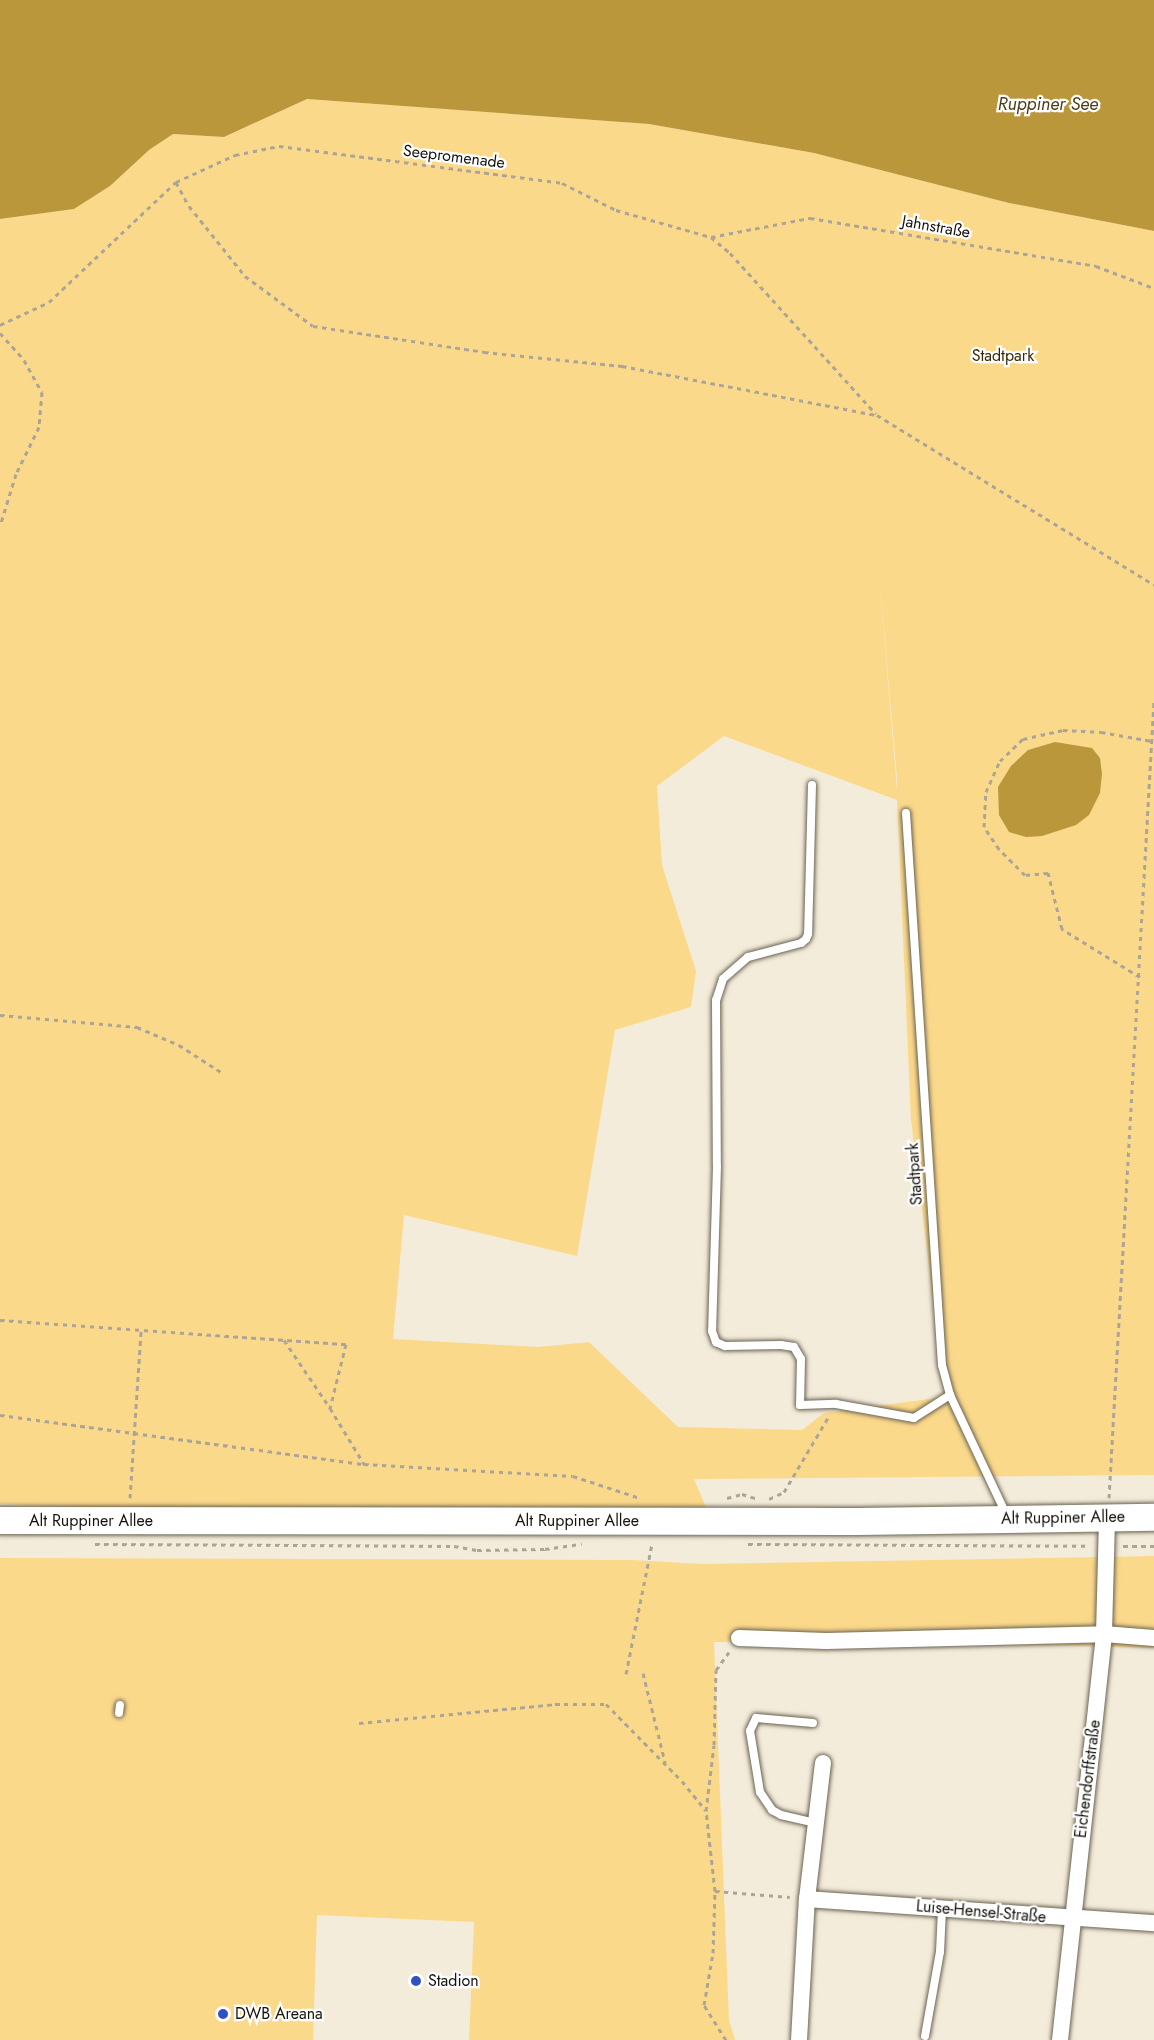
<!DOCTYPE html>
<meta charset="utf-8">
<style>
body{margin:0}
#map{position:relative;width:1154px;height:2040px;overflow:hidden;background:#f4ecda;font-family:Jost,sans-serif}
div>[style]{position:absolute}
.green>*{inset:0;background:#fbd98b}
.water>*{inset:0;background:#bb973c}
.path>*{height:3px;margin-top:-1.5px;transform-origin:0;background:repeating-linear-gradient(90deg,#aca597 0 4.5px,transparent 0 9px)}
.roads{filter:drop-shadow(0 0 2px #6a6353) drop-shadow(0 0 2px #6a6353)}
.lane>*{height:8px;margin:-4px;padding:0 4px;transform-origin:4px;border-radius:4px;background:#fff}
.street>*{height:16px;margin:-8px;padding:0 8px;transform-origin:8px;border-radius:8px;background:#fff}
.primary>*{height:27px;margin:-13.5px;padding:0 13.5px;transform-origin:13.5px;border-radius:13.5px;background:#fff}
.dots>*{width:16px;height:16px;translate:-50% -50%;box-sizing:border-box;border:3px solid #fff;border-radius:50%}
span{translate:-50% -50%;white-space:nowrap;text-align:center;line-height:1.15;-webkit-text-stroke:4.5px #fff;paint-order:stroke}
.street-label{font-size:16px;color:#16130d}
.park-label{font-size:16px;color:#392a02}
.poi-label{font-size:16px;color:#16130d}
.left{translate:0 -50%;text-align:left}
.water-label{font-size:18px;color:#4d3e18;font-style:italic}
</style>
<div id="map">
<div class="green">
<i style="clip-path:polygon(evenodd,307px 99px,649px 124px,814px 153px,1009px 203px,1154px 231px,1154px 1475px,694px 1479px,710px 1517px,140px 1510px,0 1504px,0 219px,74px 209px,110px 186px,149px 150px,173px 134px,224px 137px,307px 99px,880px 586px,897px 778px,897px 790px,880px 587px,880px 586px,307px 99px,724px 736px,897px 800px,911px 1120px,945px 1397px,824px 1413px,802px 1430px,678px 1427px,589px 1342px,538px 1347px,393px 1339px,404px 1215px,577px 1256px,615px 1030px,691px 1007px,696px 971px,662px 865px,657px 786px,724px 736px)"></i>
<i style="clip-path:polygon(1154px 1556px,1154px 1648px,912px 1642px,714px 1642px,729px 2020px,735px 2040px,469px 2040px,474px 1922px,317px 1915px,313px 2040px,0 2040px,0 1558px,632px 1560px,703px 1564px)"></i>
</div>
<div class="water">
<i style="clip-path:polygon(0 0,1154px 0,1154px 231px,1009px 203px,814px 153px,649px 124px,307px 99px,224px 137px,173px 134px,149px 150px,110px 186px,74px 209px,0 219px)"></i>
<i style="clip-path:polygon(1055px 742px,1092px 748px,1100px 758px,1102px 774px,1100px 793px,1089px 815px,1076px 825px,1042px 836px,1026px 837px,1009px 832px,999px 815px,998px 787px,1011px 766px,1028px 750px)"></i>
</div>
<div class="path">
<i style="left:176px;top:182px;width:27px;rotate:62deg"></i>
<i style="left:189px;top:206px;width:90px;rotate:51.3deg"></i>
<i style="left:245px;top:276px;width:84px;rotate:36.3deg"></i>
<i style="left:313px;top:326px;width:173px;rotate:8.6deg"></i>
<i style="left:484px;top:352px;width:139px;rotate:5.8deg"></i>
<i style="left:622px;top:366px;width:260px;rotate:10.9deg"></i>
<i style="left:877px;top:415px;width:325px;rotate:31.5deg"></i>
<i style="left:711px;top:237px;width:101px;rotate:-10.9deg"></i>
<i style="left:810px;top:218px;width:290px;rotate:9.5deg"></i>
<i style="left:1096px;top:266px;width:62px;rotate:20.8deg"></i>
<i style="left:0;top:325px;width:54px;rotate:-25.1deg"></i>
<i style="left:49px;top:302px;width:175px;rotate:-43.4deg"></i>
<i style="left:176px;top:182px;width:65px;rotate:-24.6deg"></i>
<i style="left:235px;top:155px;width:45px;rotate:-11.6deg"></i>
<i style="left:279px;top:146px;width:285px;rotate:7.4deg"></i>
<i style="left:562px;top:183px;width:60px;rotate:26.6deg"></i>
<i style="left:616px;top:210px;width:99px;rotate:15.9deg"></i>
<i style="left:711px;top:237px;width:25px;rotate:40deg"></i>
<i style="left:730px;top:253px;width:217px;rotate:47.8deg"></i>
<i style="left:0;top:333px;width:36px;rotate:48deg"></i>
<i style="left:24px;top:360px;width:37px;rotate:61deg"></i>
<i style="left:42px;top:392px;width:35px;rotate:95deg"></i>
<i style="left:39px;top:427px;width:52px;rotate:116.1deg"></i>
<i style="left:16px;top:474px;width:54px;rotate:107.1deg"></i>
<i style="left:1140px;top:977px;width:92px;rotate:-148.4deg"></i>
<i style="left:1062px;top:929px;width:58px;rotate:-104deg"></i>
<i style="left:1048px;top:873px;width:23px;rotate:175deg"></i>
<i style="left:1025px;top:875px;width:37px;rotate:-135deg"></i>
<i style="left:999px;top:849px;width:27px;rotate:-124deg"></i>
<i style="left:984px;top:827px;width:35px;rotate:-87deg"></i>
<i style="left:986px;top:792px;width:34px;rotate:-66deg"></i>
<i style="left:1000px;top:761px;width:32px;rotate:-44deg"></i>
<i style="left:1023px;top:739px;width:41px;rotate:-12.7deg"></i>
<i style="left:1063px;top:730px;width:38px;rotate:3deg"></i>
<i style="left:1101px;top:732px;width:52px;rotate:10deg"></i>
<i style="left:0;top:1015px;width:138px;rotate:5deg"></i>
<i style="left:137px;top:1027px;width:46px;rotate:23.2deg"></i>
<i style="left:179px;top:1045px;width:54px;rotate:32.8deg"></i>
<i style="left:0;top:1320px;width:347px;rotate:4deg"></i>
<i style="left:346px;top:1344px;width:66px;rotate:104deg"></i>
<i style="left:330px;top:1408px;width:66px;rotate:58.7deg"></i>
<i style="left:364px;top:1464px;width:209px;rotate:3.3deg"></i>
<i style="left:573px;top:1476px;width:71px;rotate:18.2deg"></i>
<i style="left:284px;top:1340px;width:82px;rotate:55.9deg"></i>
<i style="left:0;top:1415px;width:367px;rotate:7.7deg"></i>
<i style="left:130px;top:1498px;width:167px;rotate:-86.2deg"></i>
<i style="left:727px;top:1498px;width:16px;rotate:-15deg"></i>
<i style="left:742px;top:1494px;width:14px;rotate:17deg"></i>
<i style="left:1109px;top:1498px;width:799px;rotate:-86.77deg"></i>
<i style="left:769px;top:1499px;width:17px;rotate:-25deg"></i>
<i style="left:784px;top:1492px;width:88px;rotate:-59.4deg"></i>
<i style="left:95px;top:1544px;width:359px;rotate:0.3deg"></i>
<i style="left:454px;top:1546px;width:23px;rotate:10deg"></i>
<i style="left:477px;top:1550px;width:68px;rotate:-0.8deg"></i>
<i style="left:545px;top:1549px;width:37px;rotate:-8deg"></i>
<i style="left:748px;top:1544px;width:341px;rotate:0.3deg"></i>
<i style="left:1123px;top:1546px;width:31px"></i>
<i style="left:643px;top:1673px;width:92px;rotate:76.1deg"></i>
<i style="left:626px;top:1674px;width:133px;rotate:-78.7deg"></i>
<i style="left:359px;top:1723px;width:197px;rotate:-5.5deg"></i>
<i style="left:555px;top:1704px;width:51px"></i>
<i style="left:606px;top:1704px;width:108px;rotate:45.4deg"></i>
<i style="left:682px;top:1781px;width:38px;rotate:51deg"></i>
<i style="left:715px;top:1891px;width:81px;rotate:-96.4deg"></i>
<i style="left:706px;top:1811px;width:66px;rotate:-83.1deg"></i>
<i style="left:714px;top:1745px;width:75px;rotate:-88.5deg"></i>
<i style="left:716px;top:1670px;width:22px;rotate:-54deg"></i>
<i style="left:726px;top:2040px;width:41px;rotate:-122.2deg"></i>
<i style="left:704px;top:2005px;width:53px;rotate:-80.2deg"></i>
<i style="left:713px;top:1953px;width:62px;rotate:-88.2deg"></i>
<i style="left:715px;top:1891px;width:75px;rotate:4.6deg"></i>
</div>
<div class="roads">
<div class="lane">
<i style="left:812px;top:785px;width:149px;rotate:91.5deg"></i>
<i style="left:808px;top:934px;width:5px;rotate:112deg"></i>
<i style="left:806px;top:939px;width:6px;rotate:141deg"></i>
<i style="left:801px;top:943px;width:55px;rotate:165.2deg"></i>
<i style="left:748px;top:957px;width:33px;rotate:139deg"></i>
<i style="left:723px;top:979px;width:22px;rotate:108deg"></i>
<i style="left:716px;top:1000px;width:166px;rotate:89.7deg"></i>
<i style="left:717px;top:1166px;width:165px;rotate:91.7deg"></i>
<i style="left:712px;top:1331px;width:12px;rotate:70deg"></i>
<i style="left:716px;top:1342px;width:10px;rotate:24deg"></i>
<i style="left:725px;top:1346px;width:56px;rotate:-1deg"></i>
<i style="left:781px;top:1345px;width:13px;rotate:9deg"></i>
<i style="left:794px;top:1347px;width:14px;rotate:60deg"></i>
<i style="left:801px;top:1359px;width:46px;rotate:91.2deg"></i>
<i style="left:800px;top:1405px;width:36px;rotate:-2deg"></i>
<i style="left:836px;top:1404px;width:79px;rotate:10.2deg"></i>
<i style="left:914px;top:1418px;width:43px;rotate:-32.6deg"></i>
<i style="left:906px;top:813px;width:553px;rotate:86.27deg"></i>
<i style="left:942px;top:1365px;width:31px;rotate:75deg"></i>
<i style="left:950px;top:1395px;width:134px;rotate:64.8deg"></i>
<i style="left:119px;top:1713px;width:8px;rotate:-83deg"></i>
<i style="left:813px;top:1723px;width:57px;rotate:-175deg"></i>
<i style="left:756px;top:1718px;width:14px;rotate:115deg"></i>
<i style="left:750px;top:1731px;width:62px;rotate:80.7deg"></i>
<i style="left:760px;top:1792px;width:22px;rotate:56deg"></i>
<i style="left:772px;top:1810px;width:10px;rotate:29deg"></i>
<i style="left:781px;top:1815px;width:36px;rotate:13deg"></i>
<i style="left:925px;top:2036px;width:85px;rotate:-79.9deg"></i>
<i style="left:940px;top:1952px;width:43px;rotate:-87.3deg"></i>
</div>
<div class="street">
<i style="left:739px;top:1638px;width:87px;rotate:2deg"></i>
<i style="left:826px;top:1641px;width:278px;rotate:-1.4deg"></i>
<i style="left:1104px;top:1634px;width:50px;rotate:4.6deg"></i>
<i style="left:807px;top:1899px;width:137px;rotate:-83.3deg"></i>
<i style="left:799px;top:2040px;width:141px;rotate:-86.8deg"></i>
<i style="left:807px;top:1899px;width:348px;rotate:4deg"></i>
<i style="left:1060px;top:2040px;width:408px;rotate:-83.8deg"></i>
<i style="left:1104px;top:1634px;width:116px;rotate:-88.5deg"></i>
</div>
<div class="primary">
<i style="left:0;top:1520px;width:856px;rotate:0.07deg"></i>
<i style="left:856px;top:1521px;width:298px;rotate:-0.8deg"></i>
</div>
</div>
<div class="dots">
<i style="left:416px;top:1981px;background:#3150c1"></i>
<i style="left:223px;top:2014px;background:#3150c1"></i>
</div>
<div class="street-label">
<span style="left:454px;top:157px;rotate:7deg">Seepromenade</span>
<span style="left:936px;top:227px;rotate:10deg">Jahnstraße</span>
<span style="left:915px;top:1174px;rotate:-94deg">Stadtpark</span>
<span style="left:1063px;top:1518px;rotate:-1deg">Alt Ruppiner Allee</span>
<span style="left:91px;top:1521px">Alt Ruppiner Allee</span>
<span style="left:577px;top:1521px">Alt Ruppiner Allee</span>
<span style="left:1088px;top:1779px;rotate:-83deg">Eichendorffstraße</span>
<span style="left:981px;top:1912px;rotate:5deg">Luise-Hensel-Straße</span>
</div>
<div class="park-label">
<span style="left:1003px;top:356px">Stadtpark</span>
</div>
<div class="poi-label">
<span class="left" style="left:428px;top:1981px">Stadion</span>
<span class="left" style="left:235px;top:2014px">DWB Areana</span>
</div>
<div class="water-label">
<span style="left:1048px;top:104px">Ruppiner See</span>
</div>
</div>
